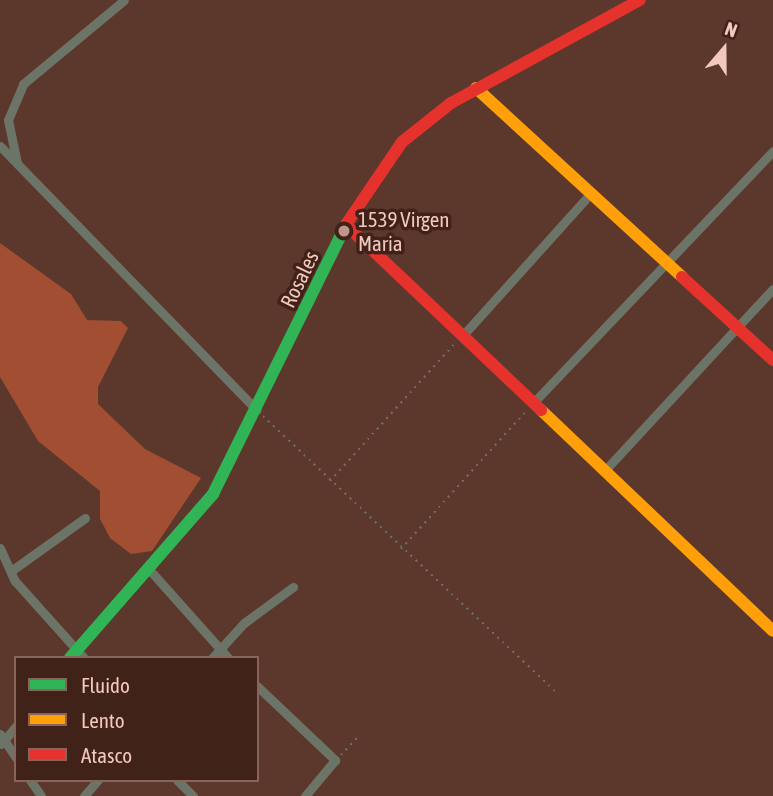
<!DOCTYPE html>
<style>
body{margin:0}
#map{position:relative;width:773px;height:796px;overflow:hidden;background:#5b382b;font-family:"Asap Condensed",sans-serif}
div>[style]{position:absolute}
.green>*{inset:0;background:#a14e32}
.path>*{height:2px;margin-top:-1px;transform-origin:0;background:repeating-linear-gradient(90deg,#706e64 0 2px,transparent 0 7px)}
.street>*{height:9px;margin:-4.5px;padding:0 4.5px;transform-origin:4.5px;border-radius:4.5px;background:#6c7468}
.fast>*{height:12px;margin:-6px;padding:0 6px;transform-origin:6px;border-radius:6px;background:#30b455}
.slow>*{height:12px;margin:-6px;padding:0 6px;transform-origin:6px;border-radius:6px;background:#ff9f0a}
.jam>*{height:12px;margin:-6px;padding:0 6px;transform-origin:6px;border-radius:6px;background:#e5322d}
.dots>*{width:19px;height:19px;translate:-50% -50%;box-sizing:border-box;border:4px solid #402218;border-radius:50%}
span{translate:-50% -50%;white-space:nowrap;text-align:center;line-height:1.15;-webkit-text-stroke:7px #402218;paint-order:stroke}
.poi-label{font-size:21px;color:#f2c9bc}
.left{translate:0 -50%;text-align:left}
.street-label{font-size:21px;color:#f2c9bc}
.legend{position:absolute;left:14px;top:656px;width:245px;height:126px;box-sizing:border-box;background:#402218;border:2px solid #87655a;margin:0;padding:9px 12px;list-style:none;font-size:21px;color:#f2c9bc}
.legend li{display:flex;align-items:center;gap:14px;height:35px}
.legend b{width:35px;border:2px solid #87655a}
.north{position:absolute;left:689px;top:14px;width:70px;height:70px;-webkit-text-stroke:5px #402218;paint-order:stroke;rotate:20deg;font-size:19px;font-weight:700;line-height:28px;text-align:center;color:#f2c9bc}
.north::after{content:'';display:block;margin:auto;width:24px;height:32px;background:#f2c9bc;clip-path:polygon(50% 0,100% 100%,50% 72%,0 100%)}
</style>
<div id="map">
<div class="green">
<i style="clip-path:polygon(0 243px,71px 294px,87px 320px,121px 321px,128px 328px,98px 387px,98px 404px,145px 449px,201px 478px,152px 551px,131px 554px,110px 538px,100px 519px,100px 491px,38px 441px,0 377px)"></i>
</div>
<div class="path">
<i style="left:263px;top:416px;width:401px;rotate:43.3deg"></i>
<i style="left:330px;top:481px;width:188px;rotate:-47.8deg"></i>
<i style="left:401px;top:549px;width:186px;rotate:-47.8deg"></i>
<i style="left:341px;top:755px;width:26px;rotate:-47deg"></i>
</div>
<div class="street">
<i style="left:0;top:146px;width:368px;rotate:45.8deg"></i>
<i style="left:17px;top:163px;width:44px;rotate:-101.8deg"></i>
<i style="left:8px;top:120px;width:39px;rotate:-67deg"></i>
<i style="left:23px;top:84px;width:131px;rotate:-39.7deg"></i>
<i style="left:464px;top:334px;width:190px;rotate:-48deg"></i>
<i style="left:533px;top:403px;width:348px;rotate:-46.4deg"></i>
<i style="left:607px;top:468px;width:244px;rotate:-47.2deg"></i>
<i style="left:0;top:548px;width:36px;rotate:66deg"></i>
<i style="left:15px;top:581px;width:103px;rotate:48.1deg"></i>
<i style="left:147px;top:567px;width:122px;rotate:48.3deg"></i>
<i style="left:11px;top:571px;width:91px;rotate:-35.6deg"></i>
<i style="left:212px;top:658px;width:47px;rotate:-47.6deg"></i>
<i style="left:244px;top:623px;width:61px;rotate:-36.3deg"></i>
<i style="left:257px;top:686px;width:108px;rotate:43.5deg"></i>
<i style="left:335px;top:760px;width:47px;rotate:129.8deg"></i>
<i style="left:0;top:734px;width:29px;rotate:56deg"></i>
<i style="left:1px;top:744px;width:23px;rotate:-50deg"></i>
<i style="left:30px;top:780px;width:19px;rotate:55deg"></i>
<i style="left:177px;top:780px;width:23px;rotate:45deg"></i>
<i style="left:84px;top:796px;width:21px;rotate:-49deg"></i>
</div>
<div class="fast">
<i style="left:70px;top:658px;width:218px;rotate:-48.9deg"></i>
<i style="left:213px;top:494px;width:302px;rotate:-63.7deg"></i>
</div>
<div class="slow">
<i style="left:476px;top:88px;width:280px;rotate:42.5deg"></i>
<i style="left:541px;top:410px;width:320px;rotate:43.6deg"></i>
</div>
<div class="jam">
<i style="left:347px;top:223px;width:98px;rotate:-55.8deg"></i>
<i style="left:402px;top:142px;width:63px;rotate:-38.5deg"></i>
<i style="left:451px;top:103px;width:215px;rotate:-28.6deg"></i>
<i style="left:346px;top:225px;width:269px;rotate:43.5deg"></i>
<i style="left:682px;top:277px;width:123px;rotate:42.4deg"></i>
</div>
<div class="dots">
<i style="left:344px;top:231px;background:#bd9689"></i>
</div>
<div class="poi-label">
<span class="left" style="left:358px;top:231px">1539 Virgen<br>Maria</span>
</div>
<div class="street-label">
<span style="left:299px;top:279px;rotate:-64deg">Rosales</span>
</div>
<ul class="legend">
<li><b style="height:9px;background:#30b455"></b>Fluido</li>
<li><b style="height:9px;background:#ff9f0a"></b>Lento</li>
<li><b style="height:9px;background:#e5322d"></b>Atasco</li>
</ul>
<div class="north">N</div>
</div>
